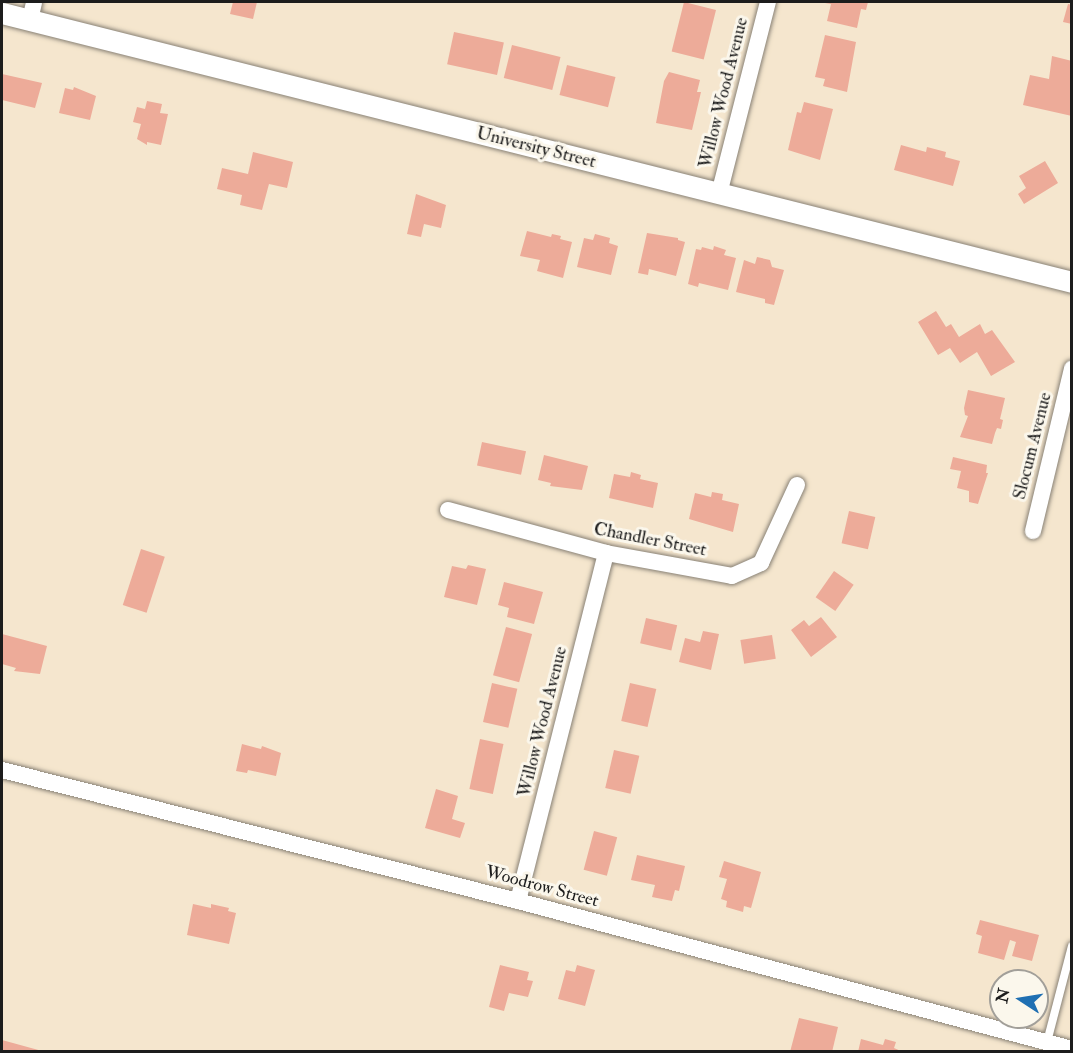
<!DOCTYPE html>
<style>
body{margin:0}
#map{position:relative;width:1073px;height:1053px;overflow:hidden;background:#f5e6ce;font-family:"IM FELL Double Pica",serif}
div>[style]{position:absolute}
.building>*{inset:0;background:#edab99;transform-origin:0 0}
.roads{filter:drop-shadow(0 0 2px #888175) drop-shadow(0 0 2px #888175)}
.service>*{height:8px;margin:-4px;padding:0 4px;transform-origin:4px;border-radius:4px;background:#fff}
.minor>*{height:16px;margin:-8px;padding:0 8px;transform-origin:8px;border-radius:8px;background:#fff}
.tertiary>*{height:21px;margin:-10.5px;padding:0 10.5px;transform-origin:10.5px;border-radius:10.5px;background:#fff}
span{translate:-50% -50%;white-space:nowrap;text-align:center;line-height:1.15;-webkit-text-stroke:6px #fbf7ec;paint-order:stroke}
.street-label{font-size:18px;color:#1c1c1c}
.frame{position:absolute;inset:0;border:3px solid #1c1c1c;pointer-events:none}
.north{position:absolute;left:989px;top:969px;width:60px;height:60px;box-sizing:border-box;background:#fbf7ec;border:2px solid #a29f99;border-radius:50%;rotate:282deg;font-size:16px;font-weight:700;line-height:24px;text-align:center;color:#1c1c1c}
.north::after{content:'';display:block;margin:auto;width:21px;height:27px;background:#1f6fb2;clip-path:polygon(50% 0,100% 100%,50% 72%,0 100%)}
</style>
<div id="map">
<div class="building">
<i style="clip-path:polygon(233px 2px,257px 2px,253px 19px,230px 14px)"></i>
<i style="left:684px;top:2px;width:33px;height:51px;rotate:14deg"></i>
<i style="clip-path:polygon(825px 3px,825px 2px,868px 2px,866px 10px,861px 9px,857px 28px,827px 21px,831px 4px)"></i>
<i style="clip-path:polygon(1068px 4px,1072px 5px,1072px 24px,1063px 22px)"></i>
<i style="left:454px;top:32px;width:51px;height:33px;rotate:12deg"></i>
<i style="clip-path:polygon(825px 35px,856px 42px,847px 92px,823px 86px,825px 79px,815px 77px)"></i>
<i style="left:512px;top:45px;width:50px;height:34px;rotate:14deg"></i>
<i style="clip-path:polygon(1052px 56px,1072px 61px,1072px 116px,1023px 105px,1030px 75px,1049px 79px)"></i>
<i style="left:567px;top:65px;width:50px;height:31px;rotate:14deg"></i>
<i style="clip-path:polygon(669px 72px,700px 80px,697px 92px,701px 92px,692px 130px,656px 123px,664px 81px)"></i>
<i style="clip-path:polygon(2px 74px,42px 83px,35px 108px,2px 100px)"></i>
<i style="clip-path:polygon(74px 87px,96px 96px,90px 120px,59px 113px,65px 88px,73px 90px)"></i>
<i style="clip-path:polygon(147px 101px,162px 104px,160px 113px,168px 114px,161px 145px,147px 142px,147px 145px,137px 139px,141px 124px,133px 122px,137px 107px,145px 109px)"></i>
<i style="clip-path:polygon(804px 102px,833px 109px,820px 160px,788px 150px,797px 112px,801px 113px)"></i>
<i style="clip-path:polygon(901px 145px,926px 152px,927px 147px,946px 152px,945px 157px,960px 161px,953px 186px,894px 170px)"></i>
<i style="clip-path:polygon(253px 152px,293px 162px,287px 188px,269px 184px,262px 210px,240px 205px,242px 195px,217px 189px,222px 168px,248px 174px)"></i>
<i style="clip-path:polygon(1045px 161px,1058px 183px,1024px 204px,1018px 194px,1026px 188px,1019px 176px)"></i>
<i style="clip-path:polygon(416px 194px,446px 205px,441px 228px,424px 224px,421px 237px,407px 234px)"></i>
<i style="clip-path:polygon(527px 231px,551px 237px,552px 234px,561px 236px,560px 239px,572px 242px,563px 278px,537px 271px,540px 260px,520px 256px)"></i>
<i style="clip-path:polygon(647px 233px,678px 238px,678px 240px,685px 242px,676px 276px,649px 269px,648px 275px,638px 273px)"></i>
<i style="clip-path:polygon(595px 234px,610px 238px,609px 243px,618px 246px,611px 275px,577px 267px,584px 238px,593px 240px)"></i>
<i style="clip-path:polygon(714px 246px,726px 250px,724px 255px,736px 258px,728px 290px,699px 283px,698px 287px,688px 284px,696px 249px,701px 250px,702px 247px,713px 250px)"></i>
<i style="clip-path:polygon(757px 257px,770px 260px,772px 267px,784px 270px,774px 305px,765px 303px,765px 299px,736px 292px,744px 260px,755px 264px)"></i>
<i style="clip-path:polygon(936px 311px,946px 327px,951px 324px,959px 337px,980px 324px,985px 334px,992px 330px,1015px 362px,991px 376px,977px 352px,960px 363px,950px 348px,938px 355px,918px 322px)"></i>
<i style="clip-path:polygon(968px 390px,1005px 398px,1000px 419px,1003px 420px,1001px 429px,997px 428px,995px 433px,992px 444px,960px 437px,968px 416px,965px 415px,964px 408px)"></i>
<i style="left:482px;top:442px;width:45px;height:24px;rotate:12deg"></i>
<i style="clip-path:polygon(544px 455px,588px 466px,582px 490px,550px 486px,551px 483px,538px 480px)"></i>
<i style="clip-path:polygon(953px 457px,987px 465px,986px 473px,988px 473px,978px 504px,969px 502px,969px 491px,957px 488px,961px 471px,950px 469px)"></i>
<i style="clip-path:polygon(631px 472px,641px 475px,640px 479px,658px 483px,653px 508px,609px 498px,614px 474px,630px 477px)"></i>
<i style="clip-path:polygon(712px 492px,723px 494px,722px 500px,739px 504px,733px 532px,689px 519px,695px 493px,711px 497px)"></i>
<i style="left:849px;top:511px;width:27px;height:33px;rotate:13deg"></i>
<i style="left:141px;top:549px;width:25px;height:59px;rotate:18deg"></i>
<i style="clip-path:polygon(468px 565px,486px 569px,477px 605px,444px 597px,452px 566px,466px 569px)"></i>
<i style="left:834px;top:571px;width:24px;height:32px;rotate:35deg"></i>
<i style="clip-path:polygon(504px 582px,543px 592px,534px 624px,507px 617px,509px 608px,498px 605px)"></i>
<i style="clip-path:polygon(821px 617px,837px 637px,811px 657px,791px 630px,804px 620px,809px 626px)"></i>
<i style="left:646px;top:618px;width:32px;height:26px;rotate:13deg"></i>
<i style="left:506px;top:627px;width:27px;height:50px;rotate:15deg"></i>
<i style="clip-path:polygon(703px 631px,719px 634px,711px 670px,679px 662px,685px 638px,700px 642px)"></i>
<i style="clip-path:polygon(2px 634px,47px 646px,40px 674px,14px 671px,16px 668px,2px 664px)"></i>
<i style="left:772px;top:635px;width:24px;height:32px;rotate:81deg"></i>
<i style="left:492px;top:683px;width:26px;height:40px;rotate:13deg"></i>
<i style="left:630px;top:683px;width:27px;height:39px;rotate:13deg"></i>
<i style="left:480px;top:739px;width:24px;height:51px;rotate:12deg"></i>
<i style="clip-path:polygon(242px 744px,261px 749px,262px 746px,281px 753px,276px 776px,248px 770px,247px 773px,236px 771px)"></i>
<i style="left:614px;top:750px;width:26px;height:39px;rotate:13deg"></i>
<i style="clip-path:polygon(436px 789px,458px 796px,452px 819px,465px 823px,460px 838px,425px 828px)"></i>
<i style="left:594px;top:831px;width:24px;height:40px;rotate:15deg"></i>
<i style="clip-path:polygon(637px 855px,685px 866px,679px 891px,675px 890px,672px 901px,652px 897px,655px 885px,631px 880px)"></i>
<i style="clip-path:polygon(724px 861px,761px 872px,751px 908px,744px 906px,743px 912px,726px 907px,727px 901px,721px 899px,727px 879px,719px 877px)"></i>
<i style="clip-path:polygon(193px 904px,211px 908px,211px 904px,229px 908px,228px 911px,236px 913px,229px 944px,187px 935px)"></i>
<i style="clip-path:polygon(980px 920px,1039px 935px,1032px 961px,1012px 956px,1016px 942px,1010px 940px,1004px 960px,978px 953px,982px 936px,976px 934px)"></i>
<i style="clip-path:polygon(500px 965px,529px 972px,527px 980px,533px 981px,528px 997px,509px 993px,504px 1011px,489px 1007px)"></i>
<i style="clip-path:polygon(577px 965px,595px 970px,585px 1006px,558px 999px,566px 970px,575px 972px)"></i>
<i style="clip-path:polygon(799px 1018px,838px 1027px,832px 1052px,790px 1052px)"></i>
<i style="clip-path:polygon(861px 1039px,883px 1045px,885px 1039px,896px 1042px,894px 1048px,903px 1052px,858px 1052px)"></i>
<i style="clip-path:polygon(2px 1040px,42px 1051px,42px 1052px,2px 1052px)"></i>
</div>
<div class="roads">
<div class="service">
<i style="left:1047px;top:1042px;width:99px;rotate:-75.4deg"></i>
</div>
<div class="minor">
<i style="left:30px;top:20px;width:18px;rotate:-77deg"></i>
<i style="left:719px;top:194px;width:198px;rotate:-75.7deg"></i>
<i style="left:448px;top:510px;width:164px;rotate:15.2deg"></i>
<i style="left:606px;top:553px;width:128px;rotate:10.3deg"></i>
<i style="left:732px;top:576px;width:32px;rotate:-24deg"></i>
<i style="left:761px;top:563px;width:86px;rotate:-65.2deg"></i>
<i style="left:1033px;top:531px;width:167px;rotate:-76.5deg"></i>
<i style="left:2px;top:770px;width:532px;rotate:14.25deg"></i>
<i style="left:518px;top:901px;width:573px;rotate:14.96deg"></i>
<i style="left:518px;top:901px;width:359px;rotate:-75.8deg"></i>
</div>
<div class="tertiary">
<i style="left:2px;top:13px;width:1103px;rotate:14.11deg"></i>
</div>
</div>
<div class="street-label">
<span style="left:724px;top:93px;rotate:-76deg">Willow Wood Avenue</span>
<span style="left:536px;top:148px;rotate:14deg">University Street</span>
<span style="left:1033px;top:446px;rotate:-76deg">Slocum Avenue</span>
<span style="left:650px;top:540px;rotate:11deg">Chandler Street</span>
<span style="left:543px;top:722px;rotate:-76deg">Willow Wood Avenue</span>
<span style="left:542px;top:887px;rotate:15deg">Woodrow Street</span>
</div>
<div class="frame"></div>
<div class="north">N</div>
</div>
